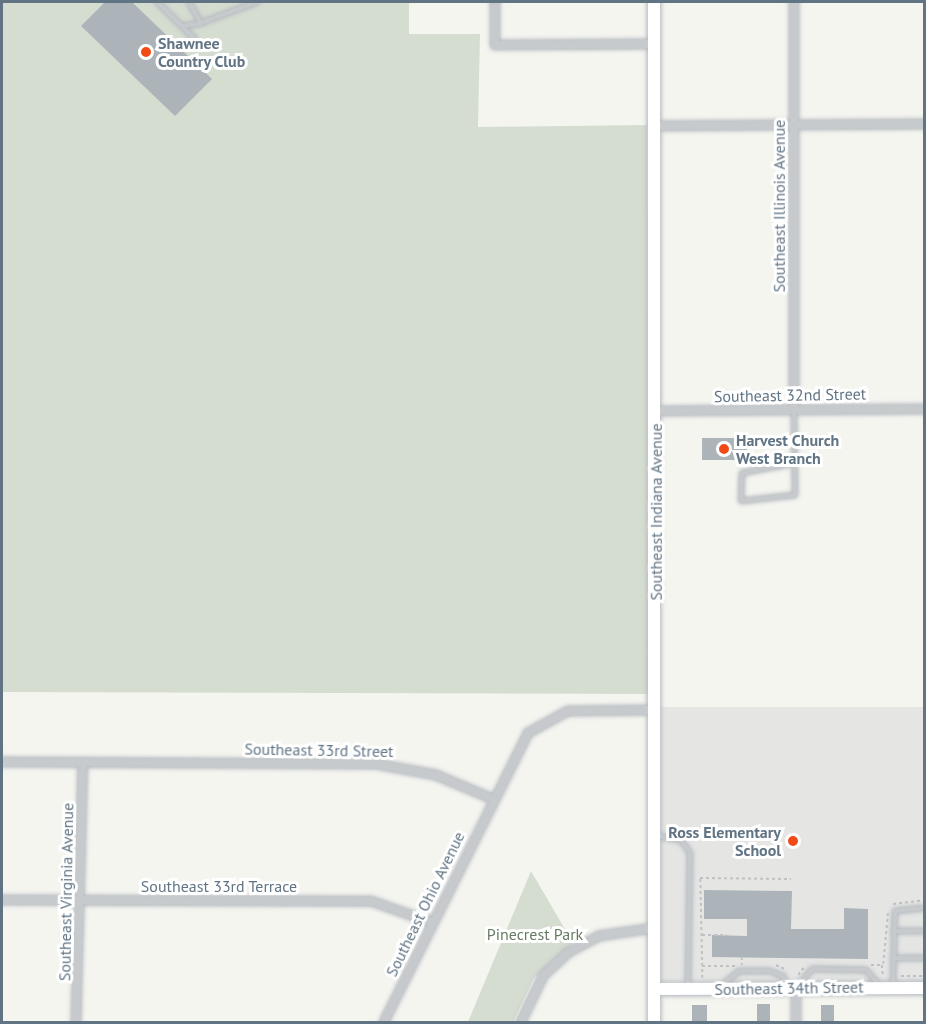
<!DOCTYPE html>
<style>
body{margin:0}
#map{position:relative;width:926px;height:1024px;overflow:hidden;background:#f5f5f0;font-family:"PT Sans",sans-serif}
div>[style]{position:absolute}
.built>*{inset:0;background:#e5e6e4;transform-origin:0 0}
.green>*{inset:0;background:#d5ddd1}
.building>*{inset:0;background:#acb4b9;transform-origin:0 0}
.path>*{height:1.5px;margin-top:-0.75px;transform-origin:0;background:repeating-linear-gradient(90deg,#c0c1c3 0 3px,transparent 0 6px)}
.roads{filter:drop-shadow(0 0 2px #b6bbc0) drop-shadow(0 0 2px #b6bbc0)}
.lane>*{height:4px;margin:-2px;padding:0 2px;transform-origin:2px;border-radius:2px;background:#c7cacd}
.street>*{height:8px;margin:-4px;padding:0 4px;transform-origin:4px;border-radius:4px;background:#c7cacd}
.secondary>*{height:12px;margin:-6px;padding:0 6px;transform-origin:6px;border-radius:6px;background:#fff}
.dots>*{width:16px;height:16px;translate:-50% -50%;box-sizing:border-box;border:3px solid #fff;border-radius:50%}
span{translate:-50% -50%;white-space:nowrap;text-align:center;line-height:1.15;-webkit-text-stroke:6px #fff;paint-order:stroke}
.poi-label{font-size:16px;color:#617484;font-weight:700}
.left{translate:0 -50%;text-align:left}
.right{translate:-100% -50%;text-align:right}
.street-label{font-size:16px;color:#617484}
.park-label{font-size:16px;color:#667b61}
.frame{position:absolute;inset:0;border:3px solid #617484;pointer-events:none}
</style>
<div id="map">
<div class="built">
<i style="left:661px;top:707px;width:263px;height:274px"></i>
</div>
<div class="green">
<i style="clip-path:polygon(2px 2px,409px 2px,409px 34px,480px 34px,478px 127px,647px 125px,648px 694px,2px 692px)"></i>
<i style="clip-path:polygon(531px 871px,573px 943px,534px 978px,513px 1022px,468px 1022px)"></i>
</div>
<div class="building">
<i style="clip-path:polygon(105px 2px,132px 2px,212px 79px,175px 116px,81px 26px)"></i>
<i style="left:702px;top:438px;width:45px;height:22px"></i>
<i style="clip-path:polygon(704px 890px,792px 891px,791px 929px,844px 929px,844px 908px,868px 909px,868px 959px,712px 957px,712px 935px,747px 936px,747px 919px,704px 919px)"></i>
<i style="left:757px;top:1004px;width:13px;height:19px"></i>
<i style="left:692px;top:1005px;width:15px;height:18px"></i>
<i style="left:821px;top:1005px;width:13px;height:18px"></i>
</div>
<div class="path">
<i style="left:893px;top:904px;width:31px;rotate:-7deg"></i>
<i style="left:702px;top:935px;width:25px"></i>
<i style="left:742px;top:957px;width:8px;rotate:90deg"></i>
<i style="left:883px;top:964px;width:54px;rotate:-84.7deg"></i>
<i style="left:776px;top:965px;width:10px;rotate:24deg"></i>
<i style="left:871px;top:965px;width:11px"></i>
<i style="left:882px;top:965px;width:10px;rotate:84deg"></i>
<i style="left:702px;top:966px;width:88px;rotate:-91.3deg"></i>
<i style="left:700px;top:878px;width:91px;rotate:0.6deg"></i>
<i style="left:798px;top:975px;width:10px;rotate:-53deg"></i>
<i style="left:901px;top:976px;width:23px"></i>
<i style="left:702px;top:978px;width:12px;rotate:-90deg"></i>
<i style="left:702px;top:966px;width:33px"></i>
</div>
<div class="roads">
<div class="lane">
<i style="left:157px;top:2px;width:53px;rotate:44.2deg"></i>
<i style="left:201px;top:23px;width:60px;rotate:-20.6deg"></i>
<i style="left:183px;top:26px;width:18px;rotate:-9deg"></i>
<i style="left:201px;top:23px;width:24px;rotate:-120deg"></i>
<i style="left:794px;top:410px;width:85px;rotate:89.3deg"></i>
<i style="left:795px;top:495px;width:54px;rotate:173.7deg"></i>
<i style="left:741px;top:501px;width:28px;rotate:-88deg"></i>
<i style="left:742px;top:473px;width:53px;rotate:-10.9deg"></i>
<i style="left:658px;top:836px;width:23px;rotate:10deg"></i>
<i style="left:681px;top:840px;width:16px;rotate:55deg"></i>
<i style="left:690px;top:853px;width:132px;rotate:90.9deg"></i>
<i style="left:893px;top:931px;width:31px"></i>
<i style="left:893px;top:958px;width:31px"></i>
<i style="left:722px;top:985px;width:22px;rotate:-39deg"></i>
<i style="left:739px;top:971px;width:31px"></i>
<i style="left:770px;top:971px;width:14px;rotate:21deg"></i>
<i style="left:783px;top:976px;width:12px;rotate:70deg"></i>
<i style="left:893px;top:985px;width:74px;rotate:-88.5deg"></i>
<i style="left:895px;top:911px;width:29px;rotate:-6deg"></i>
<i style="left:797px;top:987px;width:23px;rotate:-50deg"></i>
<i style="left:812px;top:969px;width:54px;rotate:1.1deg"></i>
<i style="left:866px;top:970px;width:21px;rotate:49deg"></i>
</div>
<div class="street">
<i style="left:495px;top:2px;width:43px;rotate:90deg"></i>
<i style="left:495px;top:45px;width:159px;rotate:-0.4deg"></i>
<i style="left:794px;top:2px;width:408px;rotate:90deg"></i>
<i style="left:655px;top:126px;width:269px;rotate:-0.4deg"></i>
<i style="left:656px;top:411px;width:268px;rotate:-0.4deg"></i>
<i style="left:2px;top:762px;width:374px;rotate:0.3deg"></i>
<i style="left:376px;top:764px;width:61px;rotate:10.4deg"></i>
<i style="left:436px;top:775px;width:62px;rotate:22.8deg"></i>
<i style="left:2px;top:900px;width:369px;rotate:0.2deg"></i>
<i style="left:371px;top:901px;width:66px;rotate:19.5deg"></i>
<i style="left:796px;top:989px;width:33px;rotate:90deg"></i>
<i style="left:76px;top:1022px;width:260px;rotate:-88.5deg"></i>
<i style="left:384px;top:1022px;width:323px;rotate:-63.5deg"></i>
<i style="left:528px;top:733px;width:46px;rotate:-28.8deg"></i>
<i style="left:568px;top:711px;width:87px;rotate:-0.7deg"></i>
<i style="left:521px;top:1022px;width:51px;rotate:-64.4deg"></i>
<i style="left:543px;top:976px;width:35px;rotate:-43deg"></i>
<i style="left:569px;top:952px;width:34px;rotate:-28deg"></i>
<i style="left:599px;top:936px;width:56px;rotate:-8.3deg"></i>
</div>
<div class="secondary">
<i style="left:654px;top:2px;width:1020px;rotate:90deg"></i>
<i style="left:654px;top:989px;width:270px;rotate:-0.2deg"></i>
</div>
</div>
<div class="dots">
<i style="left:146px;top:52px;background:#f04b16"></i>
<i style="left:724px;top:449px;background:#f04b16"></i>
<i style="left:793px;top:841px;background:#f04b16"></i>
</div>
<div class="poi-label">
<span class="left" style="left:158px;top:52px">Shawnee<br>Country Club</span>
<span class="left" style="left:736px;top:449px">Harvest Church<br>West Branch</span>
<span class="right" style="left:781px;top:841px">Ross Elementary<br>School</span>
</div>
<div class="street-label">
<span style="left:779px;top:206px;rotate:-90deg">Southeast Illinois Avenue</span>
<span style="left:790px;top:395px;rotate:-1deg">Southeast 32nd Street</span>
<span style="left:656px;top:512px;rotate:-90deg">Southeast Indiana Avenue</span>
<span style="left:319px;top:750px;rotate:1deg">Southeast 33rd Street</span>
<span style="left:219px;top:886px">Southeast 33rd Terrace</span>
<span style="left:66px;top:892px;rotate:-89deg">Southeast Virginia Avenue</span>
<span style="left:425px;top:904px;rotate:-64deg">Southeast Ohio Avenue</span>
<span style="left:789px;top:988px;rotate:-1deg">Southeast 34th Street</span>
</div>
<div class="park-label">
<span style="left:535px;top:934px">Pinecrest Park</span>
</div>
<div class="frame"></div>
</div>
